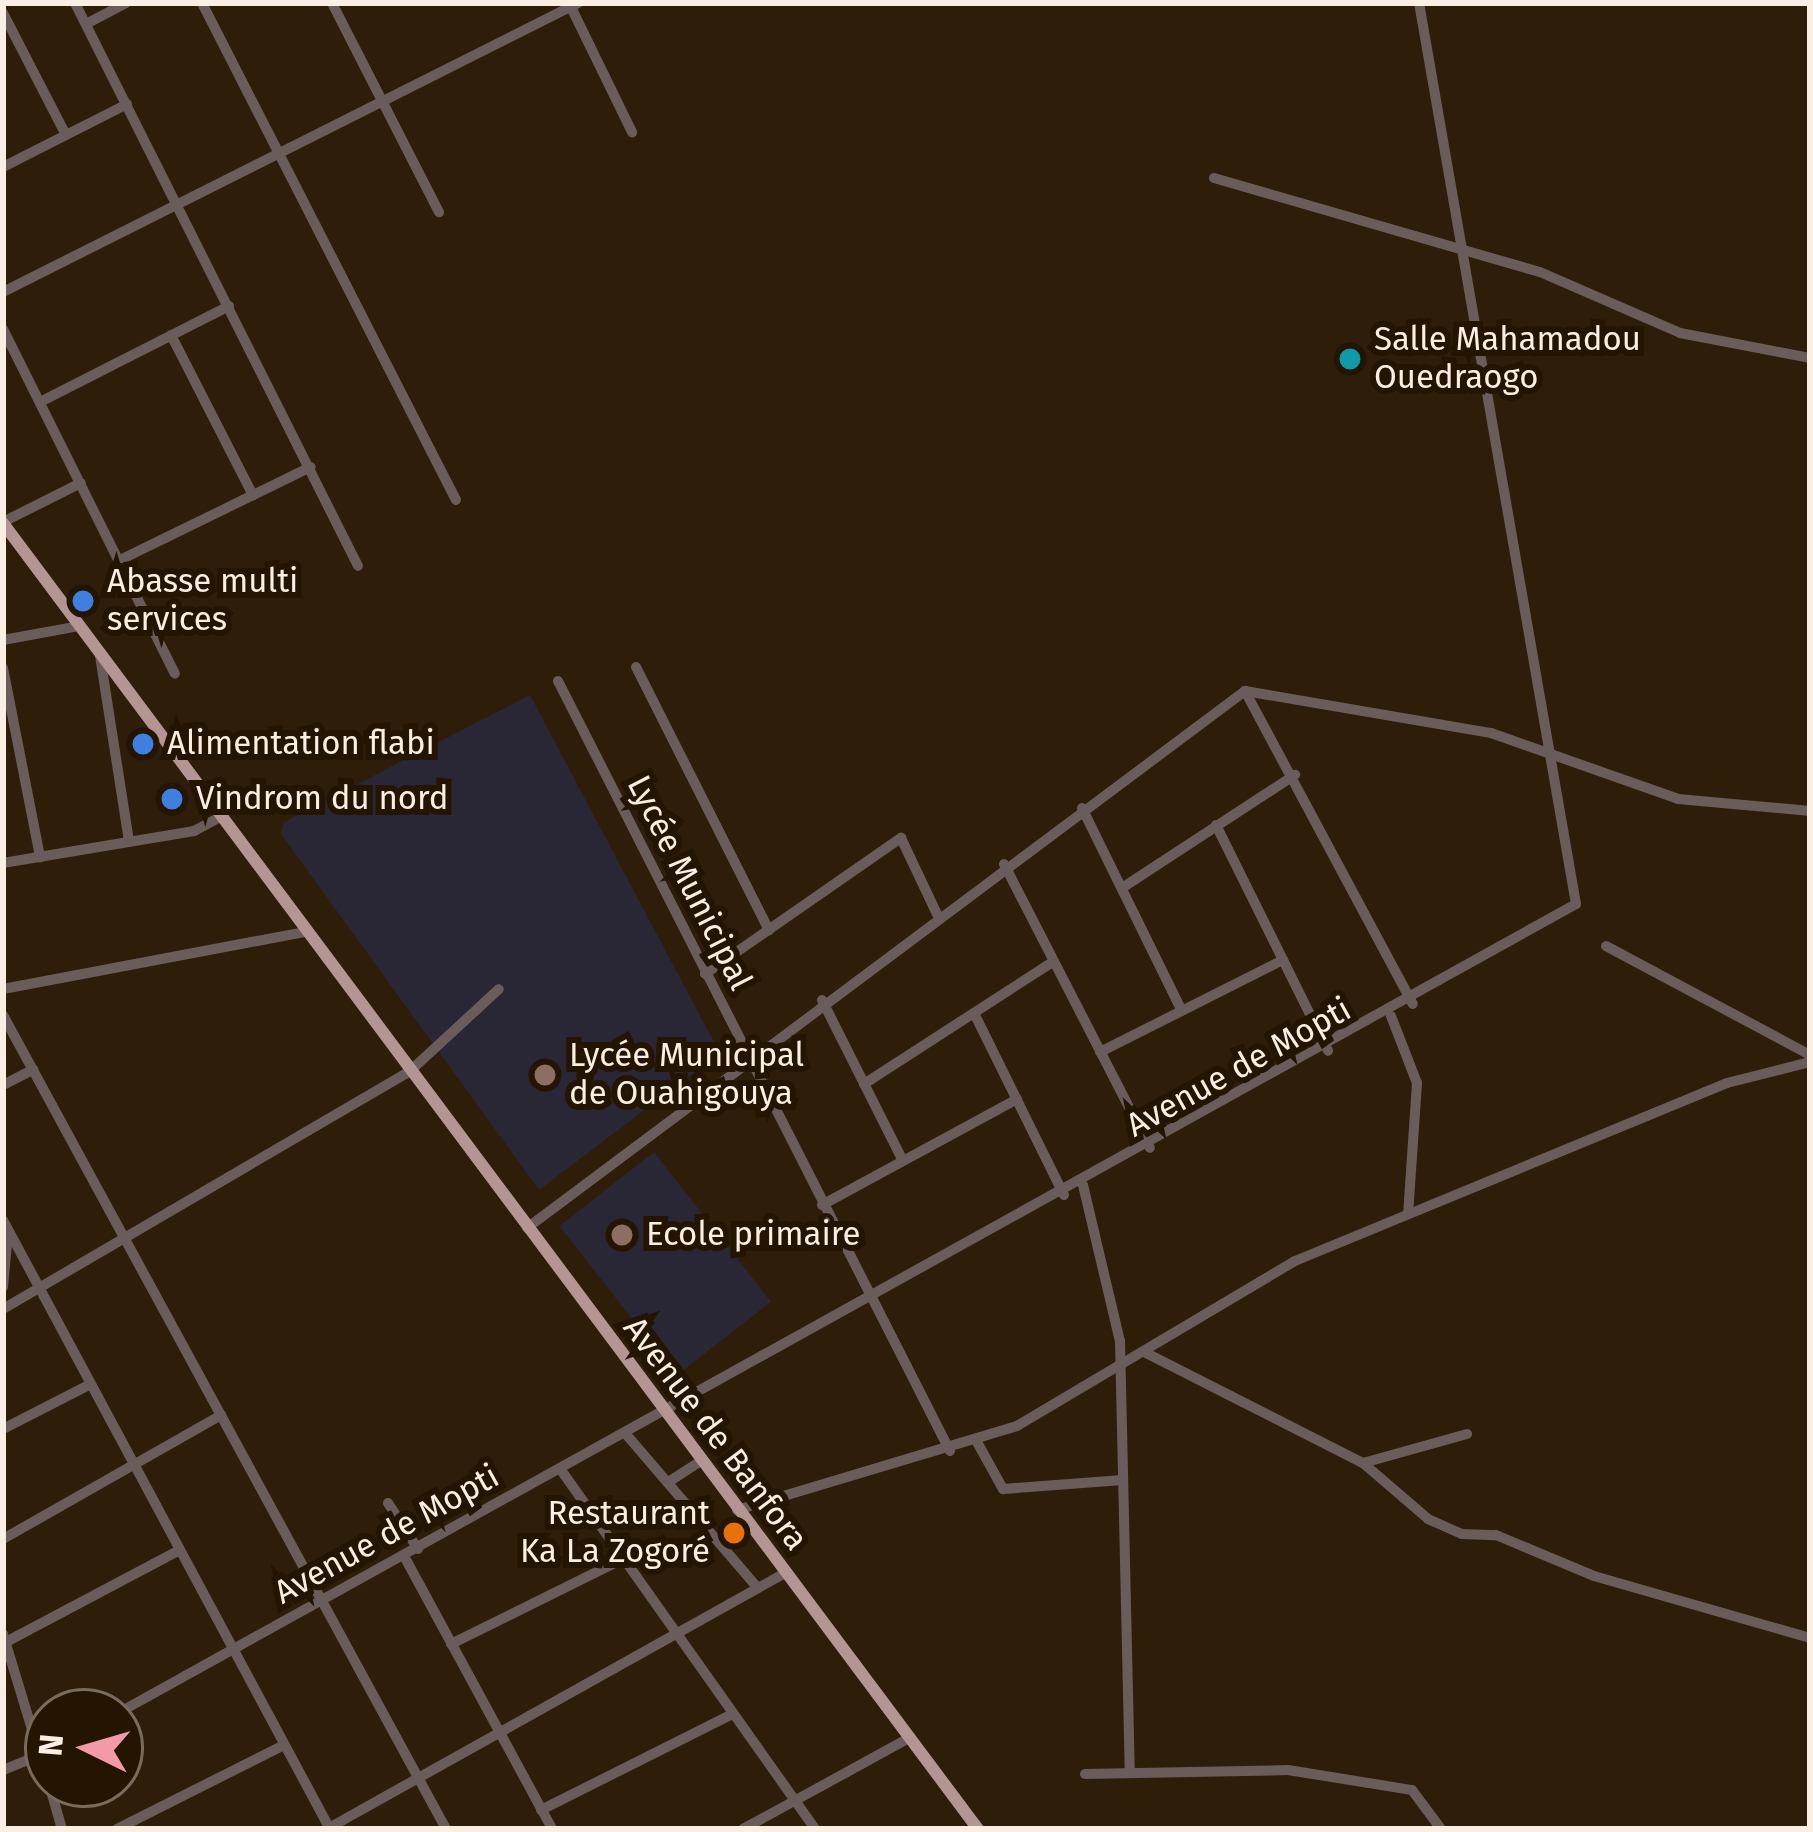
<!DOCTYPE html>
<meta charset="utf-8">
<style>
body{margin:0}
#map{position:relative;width:1813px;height:1832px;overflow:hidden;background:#2e1e09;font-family:"Fira Sans",sans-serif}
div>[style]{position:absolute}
.education>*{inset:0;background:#292636;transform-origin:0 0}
.minor>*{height:10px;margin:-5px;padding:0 5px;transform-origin:5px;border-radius:5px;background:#6a5c5b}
.major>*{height:12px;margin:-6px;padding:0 6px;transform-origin:6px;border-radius:6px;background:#b39694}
.dots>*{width:33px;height:33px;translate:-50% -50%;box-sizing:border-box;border:6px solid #241402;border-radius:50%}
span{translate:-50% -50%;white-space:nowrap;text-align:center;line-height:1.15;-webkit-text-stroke:12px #241402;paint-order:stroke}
.poi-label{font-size:33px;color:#faefe2}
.left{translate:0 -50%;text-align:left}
.right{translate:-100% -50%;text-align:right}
.street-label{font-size:33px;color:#faefe2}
.frame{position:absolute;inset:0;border:6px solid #faefe2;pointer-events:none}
.north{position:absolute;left:24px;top:1688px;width:120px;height:120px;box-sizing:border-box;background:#241402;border:3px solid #7a6c5c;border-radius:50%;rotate:275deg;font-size:33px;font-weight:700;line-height:48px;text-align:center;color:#faefe2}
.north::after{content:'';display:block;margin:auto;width:42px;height:54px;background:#f39aa8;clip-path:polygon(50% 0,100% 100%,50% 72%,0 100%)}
</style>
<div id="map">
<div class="education">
<i style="clip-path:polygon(530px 695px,715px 1044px,713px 1058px,539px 1190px,281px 834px,284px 822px)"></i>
<i style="left:654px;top:1152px;width:190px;height:120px;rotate:52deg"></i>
</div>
<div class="minor">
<i style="left:75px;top:3px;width:630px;rotate:63.31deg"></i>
<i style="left:202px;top:3px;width:558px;rotate:62.93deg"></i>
<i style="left:332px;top:3px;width:235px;rotate:62.9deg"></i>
<i style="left:569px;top:3px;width:144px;rotate:64deg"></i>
<i style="left:3px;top:13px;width:137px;rotate:62.7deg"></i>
<i style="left:86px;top:24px;width:45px;rotate:-27.7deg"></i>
<i style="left:3px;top:167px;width:139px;rotate:-26.9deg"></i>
<i style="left:1214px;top:178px;width:339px;rotate:16.1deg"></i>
<i style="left:1540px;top:272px;width:153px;rotate:23.5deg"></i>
<i style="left:1680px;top:333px;width:132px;rotate:10.9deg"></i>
<i style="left:3px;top:292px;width:644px;rotate:-26.68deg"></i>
<i style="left:3px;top:329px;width:385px;rotate:63.5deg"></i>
<i style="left:171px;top:335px;width:180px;rotate:62.9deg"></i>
<i style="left:40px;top:402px;width:212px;rotate:-26.9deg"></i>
<i style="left:3px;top:522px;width:87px;rotate:-26.6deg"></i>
<i style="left:120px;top:560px;width:212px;rotate:-26deg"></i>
<i style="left:3px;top:640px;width:77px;rotate:-10.4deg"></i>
<i style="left:100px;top:656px;width:188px;rotate:81.1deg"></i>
<i style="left:636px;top:667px;width:295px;rotate:63.2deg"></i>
<i style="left:3px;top:668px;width:193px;rotate:78.9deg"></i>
<i style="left:558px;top:681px;width:864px;rotate:63.02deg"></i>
<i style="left:1245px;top:691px;width:250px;rotate:9.7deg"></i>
<i style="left:1491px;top:733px;width:198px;rotate:19.4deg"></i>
<i style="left:1678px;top:799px;width:133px;rotate:5.2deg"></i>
<i style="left:1245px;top:691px;width:355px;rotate:61.8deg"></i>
<i style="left:1082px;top:808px;width:226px;rotate:63.8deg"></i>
<i style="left:1216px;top:825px;width:252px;rotate:63.6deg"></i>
<i style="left:3px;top:863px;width:194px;rotate:-9.5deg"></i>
<i style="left:194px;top:831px;width:30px;rotate:-28deg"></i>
<i style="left:1004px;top:864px;width:319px;rotate:62.8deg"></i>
<i style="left:1122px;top:888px;width:207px;rotate:-33.2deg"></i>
<i style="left:1606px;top:946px;width:231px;rotate:28.1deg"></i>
<i style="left:705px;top:974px;width:239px;rotate:-34.8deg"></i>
<i style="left:901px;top:838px;width:84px;rotate:64.7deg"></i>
<i style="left:3px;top:989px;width:308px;rotate:-10.7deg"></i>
<i style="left:822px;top:1000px;width:180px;rotate:63.3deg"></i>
<i style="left:974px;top:1013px;width:203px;rotate:63.7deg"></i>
<i style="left:3px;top:1015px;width:927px;rotate:61.44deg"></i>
<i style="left:1391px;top:1016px;width:72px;rotate:68.8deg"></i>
<i style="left:1417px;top:1083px;width:131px;rotate:93.9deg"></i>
<i style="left:1100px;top:1052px;width:205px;rotate:-26.7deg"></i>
<i style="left:864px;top:1084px;width:226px;rotate:-32.9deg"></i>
<i style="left:3px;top:1085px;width:34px;rotate:-27deg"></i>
<i style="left:1083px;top:1185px;width:160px;rotate:76.7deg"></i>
<i style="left:1120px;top:1341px;width:429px;rotate:88.7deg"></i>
<i style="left:822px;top:1205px;width:222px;rotate:-28.5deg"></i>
<i style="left:3px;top:1220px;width:691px;rotate:61.77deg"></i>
<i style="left:527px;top:1228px;width:897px;rotate:-36.79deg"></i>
<i style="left:3px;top:1287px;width:54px;rotate:-84.7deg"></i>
<i style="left:3px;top:1309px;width:470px;rotate:-30.3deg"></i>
<i style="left:409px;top:1072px;width:122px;rotate:-42.7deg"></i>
<i style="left:1146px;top:1353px;width:243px;rotate:26.9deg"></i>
<i style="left:1363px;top:1463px;width:108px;rotate:-15.6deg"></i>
<i style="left:3px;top:1429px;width:97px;rotate:-27.1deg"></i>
<i style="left:625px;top:1433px;width:204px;rotate:49.4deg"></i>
<i style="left:977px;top:1442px;width:54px;rotate:61deg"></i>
<i style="left:1003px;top:1489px;width:120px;rotate:-4.3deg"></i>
<i style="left:1363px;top:1463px;width:86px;rotate:40.7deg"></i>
<i style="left:1428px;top:1519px;width:37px;rotate:24deg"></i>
<i style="left:1462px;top:1534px;width:34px;rotate:2deg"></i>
<i style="left:1496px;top:1535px;width:106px;rotate:22.7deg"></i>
<i style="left:1594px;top:1576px;width:225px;rotate:16deg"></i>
<i style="left:561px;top:1470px;width:440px;rotate:54.7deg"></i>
<i style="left:670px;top:1481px;width:37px;rotate:-33deg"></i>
<i style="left:388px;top:1503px;width:55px;rotate:56.9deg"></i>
<i style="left:737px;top:1510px;width:292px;rotate:-16.7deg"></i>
<i style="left:1017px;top:1426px;width:323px;rotate:-30.7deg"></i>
<i style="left:1295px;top:1261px;width:467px;rotate:-22.4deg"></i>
<i style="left:1727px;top:1083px;width:86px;rotate:-14.2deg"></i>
<i style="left:3px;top:1539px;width:251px;rotate:-29.6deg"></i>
<i style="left:404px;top:1556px;width:311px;rotate:61.5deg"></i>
<i style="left:3px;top:1634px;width:155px;rotate:73.1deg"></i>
<i style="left:6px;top:1642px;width:195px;rotate:-27.9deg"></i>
<i style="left:451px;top:1644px;width:190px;rotate:-26.3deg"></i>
<i style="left:120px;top:1712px;width:1665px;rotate:-29.03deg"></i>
<i style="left:1576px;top:904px;width:915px;rotate:-99.88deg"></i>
<i style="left:3px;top:1770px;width:48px;rotate:-21.8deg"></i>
<i style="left:1085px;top:1774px;width:203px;rotate:-1.1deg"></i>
<i style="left:1288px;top:1770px;width:126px;rotate:9.2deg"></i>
<i style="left:1412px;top:1790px;width:49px;rotate:53.4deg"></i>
<i style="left:49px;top:1784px;width:47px;rotate:73.9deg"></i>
<i style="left:541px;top:1810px;width:212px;rotate:-26.6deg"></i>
<i style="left:117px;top:1829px;width:187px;rotate:-26.7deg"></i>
<i style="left:327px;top:1829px;width:525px;rotate:-29.2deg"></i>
<i style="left:743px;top:1829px;width:189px;rotate:-28.7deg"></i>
</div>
<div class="major">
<i style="left:3px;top:523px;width:1630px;rotate:53.26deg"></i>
</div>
<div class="dots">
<i style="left:1350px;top:359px;background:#0f9aa8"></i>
<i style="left:83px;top:601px;background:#3f7fe0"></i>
<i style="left:143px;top:744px;background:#3f7fe0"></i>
<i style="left:172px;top:799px;background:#3f7fe0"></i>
<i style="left:545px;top:1075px;background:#8d6e63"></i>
<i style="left:622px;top:1235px;background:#8d6e63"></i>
<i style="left:734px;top:1533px;background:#e8710a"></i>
</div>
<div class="poi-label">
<span class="left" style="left:1374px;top:359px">Salle Mahamadou<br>Ouedraogo</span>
<span class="left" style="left:107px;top:601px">Abasse multi<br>services</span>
<span class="left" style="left:167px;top:744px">Alimentation flabi</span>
<span class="left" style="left:196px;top:799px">Vindrom du nord</span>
<span class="left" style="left:569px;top:1075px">Lycée Municipal<br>de Ouahigouya</span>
<span class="left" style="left:646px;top:1235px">Ecole primaire</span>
<span class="right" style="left:710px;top:1533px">Restaurant<br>Ka La Zogoré</span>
</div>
<div class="street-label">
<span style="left:689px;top:883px;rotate:63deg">Lycée Municipal</span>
<span style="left:1239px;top:1068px;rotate:-29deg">Avenue de Mopti</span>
<span style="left:715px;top:1434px;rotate:53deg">Avenue de Banfora</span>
<span style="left:387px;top:1535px;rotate:-29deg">Avenue de Mopti</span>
</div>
<div class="frame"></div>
<div class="north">N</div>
</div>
